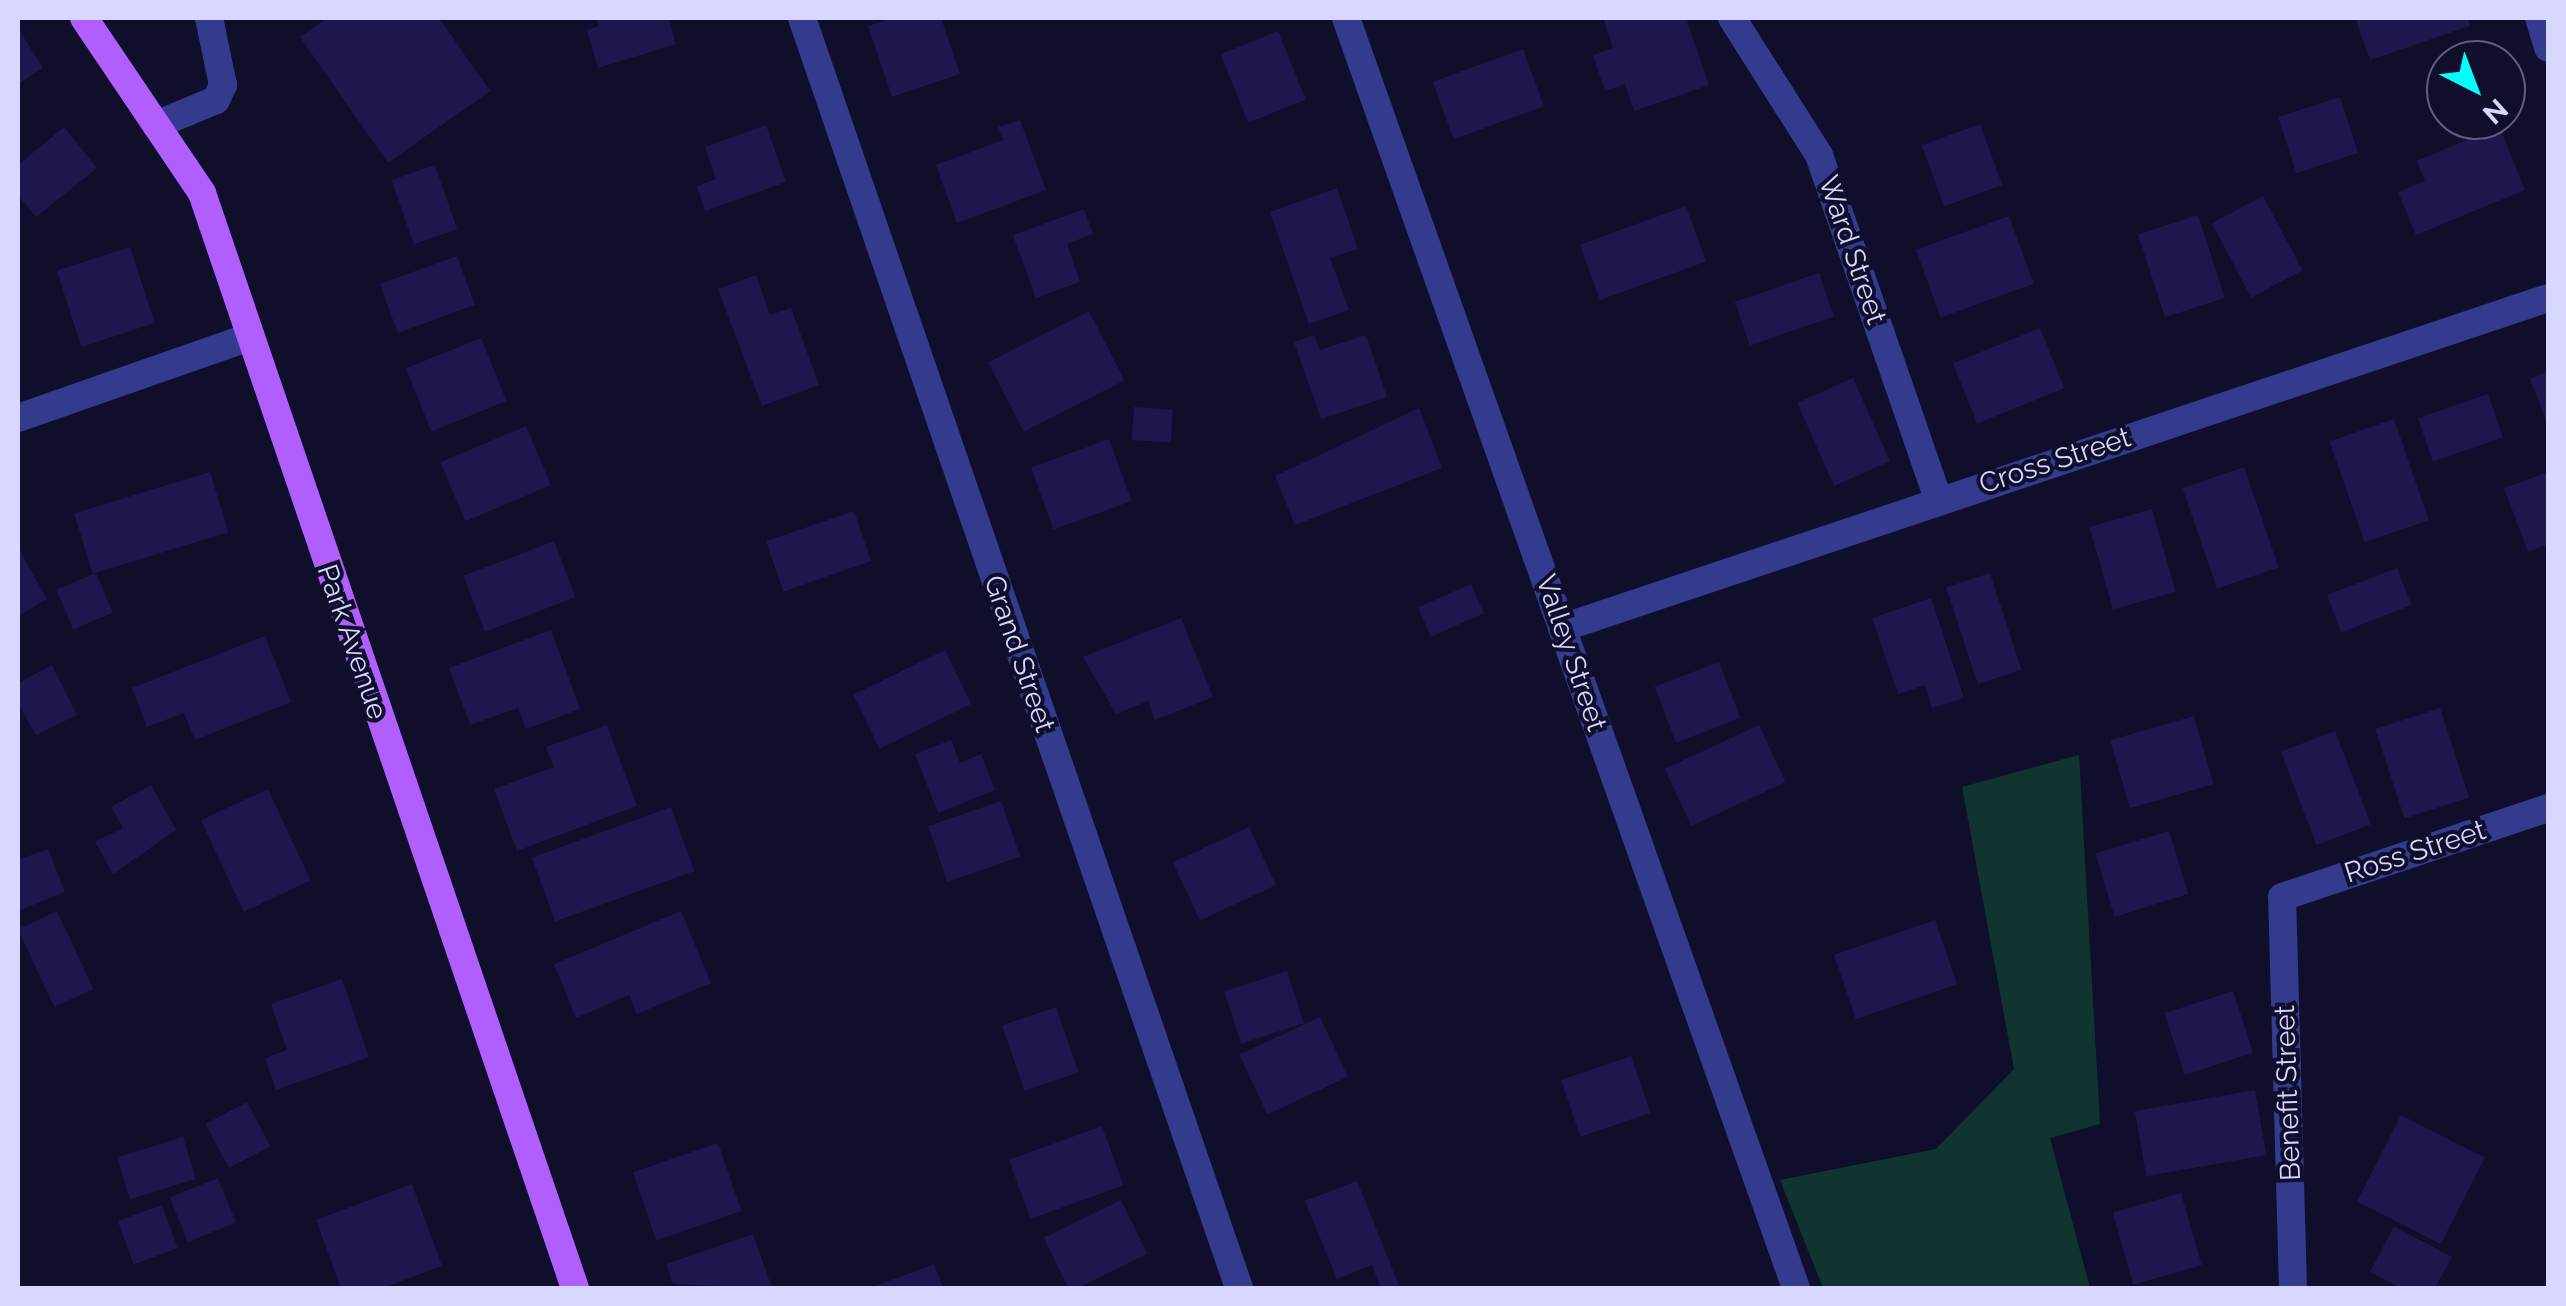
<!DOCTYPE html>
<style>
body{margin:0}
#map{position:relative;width:2566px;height:1306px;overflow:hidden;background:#0f0e2b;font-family:Raleway,sans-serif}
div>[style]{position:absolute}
.green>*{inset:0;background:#103530}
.building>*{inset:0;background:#1c184e;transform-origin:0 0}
.service>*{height:28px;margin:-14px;padding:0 14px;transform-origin:14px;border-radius:14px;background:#343b8e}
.minor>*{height:28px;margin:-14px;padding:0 14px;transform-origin:14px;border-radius:14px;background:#343b8e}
.tertiary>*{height:28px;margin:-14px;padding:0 14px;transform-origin:14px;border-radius:14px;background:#343b8e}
.primary>*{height:28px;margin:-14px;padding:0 14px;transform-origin:14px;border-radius:14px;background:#b15eff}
span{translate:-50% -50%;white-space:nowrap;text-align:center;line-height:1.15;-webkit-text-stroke:8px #0f0e2b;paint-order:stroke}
.street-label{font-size:28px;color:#d7d7ff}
.frame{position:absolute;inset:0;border:20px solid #d7d7ff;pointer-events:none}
.north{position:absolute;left:2426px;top:40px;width:100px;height:100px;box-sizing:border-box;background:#0f0e2b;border:2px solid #5f5e80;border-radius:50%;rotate:138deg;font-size:28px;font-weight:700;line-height:40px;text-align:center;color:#d7d7ff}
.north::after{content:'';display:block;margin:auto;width:35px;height:45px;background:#03fffc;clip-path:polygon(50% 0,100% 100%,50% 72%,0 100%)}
</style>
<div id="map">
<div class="green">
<i style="clip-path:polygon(2079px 755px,2100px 1124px,2050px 1138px,2090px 1288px,1823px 1288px,1780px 1180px,1936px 1149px,2014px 1069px,1962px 787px)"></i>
</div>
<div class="building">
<i style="clip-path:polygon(327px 18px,439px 18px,490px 91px,388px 163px,300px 37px)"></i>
<i style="clip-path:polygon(596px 18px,668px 18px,676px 44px,598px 68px,587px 30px,599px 26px)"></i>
<i style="clip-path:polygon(891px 18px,941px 18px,960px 74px,892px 97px,868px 26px)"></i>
<i style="clip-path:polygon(1603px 18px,1686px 18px,1709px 85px,1634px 111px,1625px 84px,1605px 91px,1593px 55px,1613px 48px)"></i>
<i style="clip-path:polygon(2355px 18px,2467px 18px,2470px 26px,2370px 60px)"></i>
<i style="clip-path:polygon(18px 28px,43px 68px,18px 84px)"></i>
<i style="left:1278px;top:31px;width:74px;height:62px;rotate:68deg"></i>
<i style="left:1523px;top:49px;width:61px;height:96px;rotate:70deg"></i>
<i style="left:2340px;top:97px;width:59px;height:65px;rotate:72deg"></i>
<i style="clip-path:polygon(1020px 120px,1046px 190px,957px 223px,936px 165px,1003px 140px,998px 127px)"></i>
<i style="left:1980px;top:124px;width:65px;height:62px;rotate:70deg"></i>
<i style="clip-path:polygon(766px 125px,786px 182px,705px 211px,697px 186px,716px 179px,705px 147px)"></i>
<i style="clip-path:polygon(2499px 126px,2525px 190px,2416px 235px,2398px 192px,2425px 181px,2417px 161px)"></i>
<i style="clip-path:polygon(64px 127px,97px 168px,36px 217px,18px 195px,18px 165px)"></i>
<i style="left:435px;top:165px;width:68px;height:46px;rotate:71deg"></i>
<i style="clip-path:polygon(1337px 188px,1358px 249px,1330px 258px,1349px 310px,1309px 324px,1270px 212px)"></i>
<i style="left:2263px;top:196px;width:84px;height:58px;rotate:62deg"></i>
<i style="left:1686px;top:206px;width:59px;height:113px;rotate:70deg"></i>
<i style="clip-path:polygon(1084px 209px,1093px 234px,1067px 244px,1080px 282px,1036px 298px,1013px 235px)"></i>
<i style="left:2198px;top:215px;width:87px;height:63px;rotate:72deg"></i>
<i style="left:2009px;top:216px;width:72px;height:99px;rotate:70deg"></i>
<i style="left:130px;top:247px;width:80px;height:77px;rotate:72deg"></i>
<i style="left:457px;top:256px;width:52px;height:82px;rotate:70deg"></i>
<i style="left:1819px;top:273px;width:46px;height:89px;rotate:71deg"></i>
<i style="clip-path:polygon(756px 275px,770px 315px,791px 308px,819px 385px,762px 406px,718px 289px)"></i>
<i style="left:1089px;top:311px;width:78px;height:113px;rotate:63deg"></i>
<i style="left:2040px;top:328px;width:65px;height:94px;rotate:68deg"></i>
<i style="clip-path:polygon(1314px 335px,1320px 350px,1366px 335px,1387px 397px,1321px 419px,1294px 342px)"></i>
<i style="left:481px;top:338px;width:68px;height:81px;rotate:68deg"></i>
<i style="clip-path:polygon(2548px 371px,2548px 425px,2530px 379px)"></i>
<i style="left:1853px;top:378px;width:91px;height:61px;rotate:66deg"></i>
<i style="left:2488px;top:394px;width:46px;height:74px;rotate:71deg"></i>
<i style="left:1134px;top:407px;width:39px;height:33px;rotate:4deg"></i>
<i style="clip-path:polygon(1419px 408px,1442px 468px,1295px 525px,1275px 476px)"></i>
<i style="left:2394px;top:419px;width:107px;height:68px;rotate:71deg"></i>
<i style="left:526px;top:426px;width:64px;height:93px;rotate:67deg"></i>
<i style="left:1109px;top:439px;width:66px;height:83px;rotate:70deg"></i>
<i style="left:2244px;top:467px;width:106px;height:65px;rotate:71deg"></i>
<i style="left:210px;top:472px;width:63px;height:142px;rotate:73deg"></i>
<i style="clip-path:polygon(2548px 472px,2548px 544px,2528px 552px,2504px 488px)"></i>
<i style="left:2152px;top:509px;width:86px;height:65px;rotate:74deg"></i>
<i style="left:854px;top:511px;width:53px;height:93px;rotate:71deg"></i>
<i style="left:554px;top:541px;width:60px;height:97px;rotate:69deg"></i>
<i style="clip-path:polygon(18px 547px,47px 599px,18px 616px)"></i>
<i style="left:2397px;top:568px;width:40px;height:75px;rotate:69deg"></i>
<i style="left:96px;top:573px;width:43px;height:43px;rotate:67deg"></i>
<i style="left:1990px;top:573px;width:102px;height:46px;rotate:72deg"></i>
<i style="left:1471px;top:584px;width:32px;height:58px;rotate:66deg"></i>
<i style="clip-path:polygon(1931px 598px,1964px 698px,1932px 708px,1925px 685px,1898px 694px,1872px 618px)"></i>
<i style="clip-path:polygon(1181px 618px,1213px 697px,1155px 720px,1148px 701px,1116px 714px,1083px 657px)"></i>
<i style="clip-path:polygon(551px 630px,580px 709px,526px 729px,518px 708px,470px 725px,449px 668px)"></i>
<i style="clip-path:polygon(265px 636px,291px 702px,195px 740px,184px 713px,147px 727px,132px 688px)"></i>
<i style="left:945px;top:650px;width:60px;height:102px;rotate:64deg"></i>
<i style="left:1719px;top:662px;width:60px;height:69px;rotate:69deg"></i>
<i style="clip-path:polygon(52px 665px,77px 715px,36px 735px,18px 704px,18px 683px)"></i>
<i style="left:2440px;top:708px;width:94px;height:68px;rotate:72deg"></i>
<i style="left:2194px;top:716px;width:71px;height:87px;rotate:74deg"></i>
<i style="clip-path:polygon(607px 725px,637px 806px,517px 851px,494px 789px,554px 767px,546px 747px)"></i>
<i style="left:1759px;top:725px;width:63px;height:104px;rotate:65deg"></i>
<i style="left:2335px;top:731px;width:100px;height:58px;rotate:69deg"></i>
<i style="clip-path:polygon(951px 740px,960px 763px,981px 754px,995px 790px,938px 813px,915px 754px)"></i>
<i style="clip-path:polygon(151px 785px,176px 830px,113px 874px,95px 842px,123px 828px,111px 807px)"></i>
<i style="left:268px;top:789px;width:101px;height:74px;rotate:65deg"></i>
<i style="left:1001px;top:801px;width:59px;height:77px;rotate:71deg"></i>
<i style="left:671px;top:807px;width:68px;height:148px;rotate:70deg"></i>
<i style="left:1249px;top:827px;width:64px;height:84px;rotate:65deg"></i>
<i style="left:2169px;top:831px;width:66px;height:77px;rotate:73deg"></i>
<i style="clip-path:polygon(48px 849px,65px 892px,18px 911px,18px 860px)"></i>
<i style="left:57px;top:911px;width:86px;height:43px;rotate:65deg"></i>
<i style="clip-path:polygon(681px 911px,711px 983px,637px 1014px,629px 995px,576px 1018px,554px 964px)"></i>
<i style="left:1935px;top:920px;width:68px;height:107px;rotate:71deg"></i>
<i style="left:1287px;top:971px;width:55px;height:66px;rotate:72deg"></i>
<i style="clip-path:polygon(342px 979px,369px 1057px,276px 1090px,265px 1058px,287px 1050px,271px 1004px)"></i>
<i style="left:2233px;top:991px;width:65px;height:72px;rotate:72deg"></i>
<i style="left:1056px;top:1007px;width:69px;height:57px;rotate:71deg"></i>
<i style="left:1320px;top:1017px;width:66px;height:89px;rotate:65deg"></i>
<i style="left:1631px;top:1056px;width:60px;height:74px;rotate:71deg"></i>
<i style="left:2255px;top:1090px;width:66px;height:122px;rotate:80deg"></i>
<i style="left:247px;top:1102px;width:50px;height:47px;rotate:62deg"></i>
<i style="left:2401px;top:1115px;width:94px;height:97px;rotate:27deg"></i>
<i style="left:1102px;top:1126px;width:63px;height:99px;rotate:70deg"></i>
<i style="left:183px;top:1137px;width:44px;height:69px;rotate:73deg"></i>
<i style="left:718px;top:1143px;width:72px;height:90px;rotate:71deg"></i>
<i style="left:218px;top:1178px;width:48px;height:52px;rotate:68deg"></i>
<i style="clip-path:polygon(1357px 1181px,1400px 1288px,1381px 1288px,1372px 1265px,1337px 1279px,1305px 1201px)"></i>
<i style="clip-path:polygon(412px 1184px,442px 1266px,383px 1288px,341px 1288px,316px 1220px)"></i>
<i style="left:2181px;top:1193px;width:75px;height:71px;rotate:74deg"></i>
<i style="left:1121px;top:1200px;width:60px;height:86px;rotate:64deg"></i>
<i style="left:162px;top:1205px;width:46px;height:47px;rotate:70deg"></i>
<i style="clip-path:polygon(2394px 1226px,2452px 1257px,2435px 1288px,2401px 1288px,2370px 1272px)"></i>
<i style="clip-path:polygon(753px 1234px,772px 1288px,673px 1284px,666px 1264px)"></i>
<i style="clip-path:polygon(934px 1264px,943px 1288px,870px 1288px)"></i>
</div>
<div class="service">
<i style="left:156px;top:125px;width:65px;rotate:-22.6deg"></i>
<i style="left:216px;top:100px;width:17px;rotate:-65deg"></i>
<i style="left:223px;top:85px;width:68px;rotate:-101.8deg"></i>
</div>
<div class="minor">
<i style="left:802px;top:18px;width:1343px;rotate:71.01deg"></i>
<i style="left:1346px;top:18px;width:1347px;rotate:70.49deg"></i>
<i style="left:1732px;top:18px;width:162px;rotate:57.6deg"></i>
<i style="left:1819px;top:155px;width:364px;rotate:70.9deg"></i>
<i style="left:18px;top:418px;width:243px;rotate:-19.3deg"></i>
<i style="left:1562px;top:628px;width:1040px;rotate:-18.5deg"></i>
<i style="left:2293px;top:1288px;width:391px;rotate:-91.6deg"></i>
<i style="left:2282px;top:897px;width:280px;rotate:-18.5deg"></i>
</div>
<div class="tertiary">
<i style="left:2539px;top:18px;width:31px;rotate:73deg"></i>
</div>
<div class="primary">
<i style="left:84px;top:18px;width:211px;rotate:56deg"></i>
<i style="left:202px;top:193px;width:1157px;rotate:71.19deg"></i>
</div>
<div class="street-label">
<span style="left:1852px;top:250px;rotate:71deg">Ward Street</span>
<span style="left:2055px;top:461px;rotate:-18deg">Cross Street</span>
<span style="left:352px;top:642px;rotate:71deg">Park Avenue</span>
<span style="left:1571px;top:653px;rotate:71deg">Valley Street</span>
<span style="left:1019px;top:654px;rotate:71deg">Grand Street</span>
<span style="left:2415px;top:852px;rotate:-18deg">Ross Street</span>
<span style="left:2288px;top:1093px;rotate:-92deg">Benefit Street</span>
</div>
<div class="frame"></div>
<div class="north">N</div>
</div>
